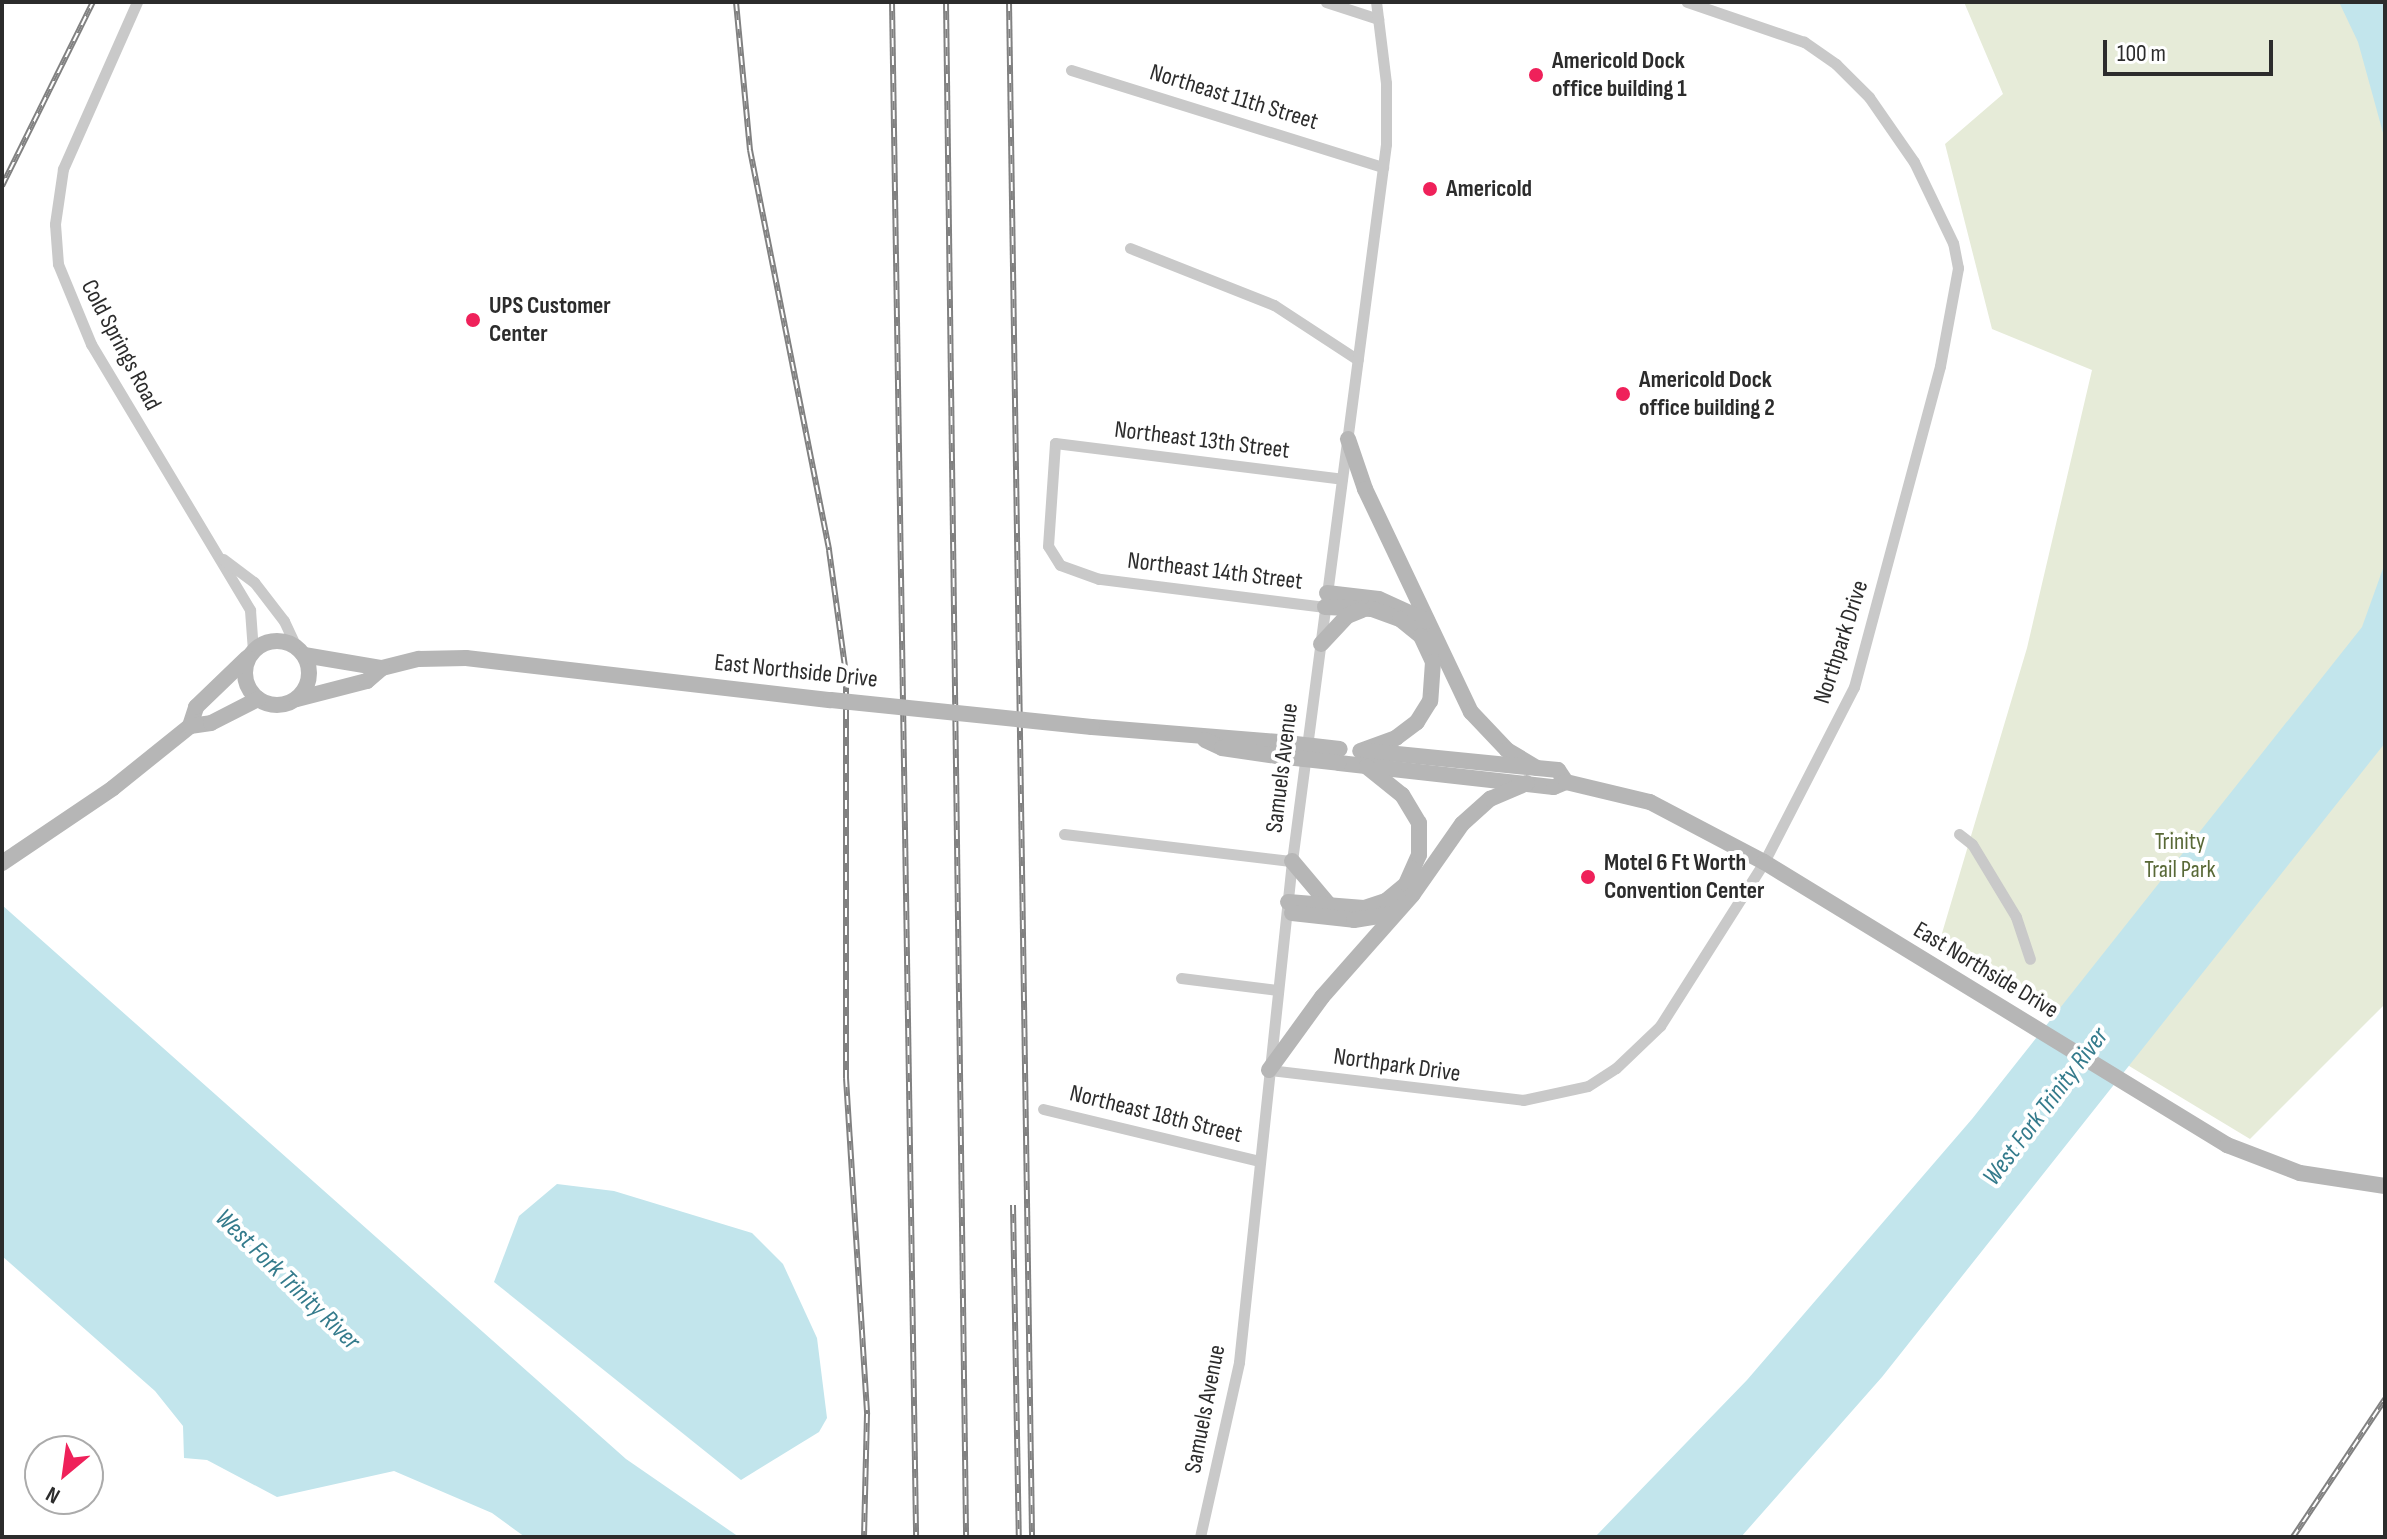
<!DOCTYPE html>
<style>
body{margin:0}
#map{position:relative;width:2387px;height:1539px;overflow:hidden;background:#fff;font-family:"Sofia Sans Condensed",sans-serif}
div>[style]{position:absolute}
.green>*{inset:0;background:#e6ebd8}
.water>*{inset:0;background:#c2e5ec}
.street>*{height:11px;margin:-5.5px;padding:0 5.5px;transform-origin:5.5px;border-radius:5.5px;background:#c9c9c9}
.secondary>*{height:16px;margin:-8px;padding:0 8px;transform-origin:8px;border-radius:8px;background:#b6b6b6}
.secondary>.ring{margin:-8px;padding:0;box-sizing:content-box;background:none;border:16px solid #b6b6b6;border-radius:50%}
.rail>*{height:6px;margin-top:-3px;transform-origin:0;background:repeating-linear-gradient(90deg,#fff 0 9px,#818181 0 18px);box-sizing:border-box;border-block:2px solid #818181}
.secondary-bridge>*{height:16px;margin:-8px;padding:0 8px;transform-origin:8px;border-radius:8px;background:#b6b6b6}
.dots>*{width:22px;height:22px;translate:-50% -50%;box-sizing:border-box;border:4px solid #fff;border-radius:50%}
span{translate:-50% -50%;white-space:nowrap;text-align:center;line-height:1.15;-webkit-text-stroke:8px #fff;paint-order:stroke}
.poi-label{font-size:24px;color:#2c2c2c;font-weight:700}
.left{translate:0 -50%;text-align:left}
.street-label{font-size:24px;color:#2c2c2c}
.park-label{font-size:24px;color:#596937}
.water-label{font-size:26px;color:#347b8c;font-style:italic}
.frame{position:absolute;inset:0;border:4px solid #2c2c2c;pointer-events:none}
.north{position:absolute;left:24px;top:1435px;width:80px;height:80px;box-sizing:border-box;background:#fff;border:2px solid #ababab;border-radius:50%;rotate:209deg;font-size:22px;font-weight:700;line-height:32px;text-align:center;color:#2c2c2c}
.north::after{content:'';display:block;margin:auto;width:28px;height:36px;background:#ef215a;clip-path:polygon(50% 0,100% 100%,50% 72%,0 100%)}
.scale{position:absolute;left:2103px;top:40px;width:170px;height:36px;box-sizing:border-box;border:4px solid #2c2c2c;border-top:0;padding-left:10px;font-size:24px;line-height:28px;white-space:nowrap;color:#2c2c2c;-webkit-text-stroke:6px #fff;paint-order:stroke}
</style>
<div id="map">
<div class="green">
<i style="clip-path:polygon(1964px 2px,2385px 2px,2385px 1004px,2250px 1139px,1937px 950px,2027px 648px,2092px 370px,1992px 329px,1945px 144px,2003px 94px)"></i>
</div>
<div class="water">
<i style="clip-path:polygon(2339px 2px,2385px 2px,2385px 140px,2358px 42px)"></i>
<i style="clip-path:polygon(2385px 563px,2385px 743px,1882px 1377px,1741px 1537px,1595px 1537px,1747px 1380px,1972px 1119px,2362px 627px)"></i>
<i style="clip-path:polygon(2px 905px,626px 1459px,739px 1537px,525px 1537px,492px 1513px,394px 1471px,277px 1497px,207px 1460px,184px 1458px,183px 1426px,155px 1391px,2px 1256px)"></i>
<i style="clip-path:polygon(557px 1184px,614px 1191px,752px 1233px,783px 1264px,817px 1338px,827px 1418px,819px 1432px,741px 1480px,494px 1282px,519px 1216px)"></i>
</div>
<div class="street">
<i style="left:137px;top:2px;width:183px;rotate:113.9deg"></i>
<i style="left:63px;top:169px;width:56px;rotate:98.3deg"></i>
<i style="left:55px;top:224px;width:40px;rotate:85.7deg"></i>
<i style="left:58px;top:264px;width:87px;rotate:67.6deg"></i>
<i style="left:91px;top:344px;width:310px;rotate:59.1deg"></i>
<i style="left:250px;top:610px;width:41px;rotate:85.8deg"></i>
<i style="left:1326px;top:2px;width:55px;rotate:18.1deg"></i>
<i style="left:1071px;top:70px;width:327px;rotate:17.3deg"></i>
<i style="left:1130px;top:248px;width:155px;rotate:21.6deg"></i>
<i style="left:1274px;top:305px;width:100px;rotate:33.2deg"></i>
<i style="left:223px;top:559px;width:39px;rotate:37deg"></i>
<i style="left:254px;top:582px;width:49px;rotate:52.4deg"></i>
<i style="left:284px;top:621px;width:29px;rotate:65deg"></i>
<i style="left:1325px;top:607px;width:228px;rotate:-172.9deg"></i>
<i style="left:1099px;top:579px;width:41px;rotate:-160.3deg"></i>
<i style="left:1060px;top:565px;width:22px;rotate:-122deg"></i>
<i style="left:1048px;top:546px;width:103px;rotate:-86.1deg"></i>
<i style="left:1055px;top:443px;width:289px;rotate:7.1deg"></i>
<i style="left:1064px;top:834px;width:230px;rotate:6.8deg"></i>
<i style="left:1959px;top:834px;width:16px;rotate:38deg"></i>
<i style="left:1972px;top:844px;width:85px;rotate:58.9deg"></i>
<i style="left:2016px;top:917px;width:44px;rotate:71.6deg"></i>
<i style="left:1181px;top:978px;width:97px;rotate:7.1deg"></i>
<i style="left:1269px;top:1070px;width:256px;rotate:6.7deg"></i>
<i style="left:1523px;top:1100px;width:66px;rotate:-12.2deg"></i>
<i style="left:1588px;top:1086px;width:33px;rotate:-33deg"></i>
<i style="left:1616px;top:1068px;width:61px;rotate:-43.7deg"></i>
<i style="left:1660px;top:1026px;width:194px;rotate:-57.6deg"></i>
<i style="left:1764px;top:862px;width:197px;rotate:-62.8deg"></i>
<i style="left:1854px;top:687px;width:332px;rotate:-75deg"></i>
<i style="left:1940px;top:366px;width:100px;rotate:-79.6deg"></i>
<i style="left:1958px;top:268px;width:25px;rotate:-101deg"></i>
<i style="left:1953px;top:243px;width:90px;rotate:-115.7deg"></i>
<i style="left:1914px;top:162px;width:79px;rotate:-124.7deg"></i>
<i style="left:1869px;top:97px;width:47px;rotate:-135deg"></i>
<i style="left:1836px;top:64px;width:39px;rotate:-145deg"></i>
<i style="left:1804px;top:42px;width:124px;rotate:-161.1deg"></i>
<i style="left:1043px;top:1109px;width:223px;rotate:13.5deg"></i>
<i style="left:1200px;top:1537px;width:179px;rotate:-77.4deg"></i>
<i style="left:1239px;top:1362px;width:504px;rotate:-83.96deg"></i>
<i style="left:1292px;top:861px;width:723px;rotate:-82.53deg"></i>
<i style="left:1386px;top:144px;width:61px;rotate:-90deg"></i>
<i style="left:1386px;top:83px;width:82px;rotate:-97deg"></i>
</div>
<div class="secondary">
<i style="left:1348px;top:439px;width:53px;rotate:71.2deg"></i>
<i style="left:1365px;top:489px;width:247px;rotate:64.6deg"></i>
<i style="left:1471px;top:712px;width:52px;rotate:46.5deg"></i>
<i style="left:1507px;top:750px;width:35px;rotate:31deg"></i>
<i style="left:1327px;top:593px;width:52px;rotate:6.6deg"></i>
<i style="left:1379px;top:599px;width:53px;rotate:24.6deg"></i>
<i style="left:1325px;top:607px;width:47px;rotate:2.4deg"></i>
<i style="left:1372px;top:609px;width:30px;rotate:20deg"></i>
<i style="left:1400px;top:619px;width:27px;rotate:39deg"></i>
<i style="left:1421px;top:636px;width:29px;rotate:65deg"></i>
<i style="left:1433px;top:662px;width:39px;rotate:94deg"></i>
<i style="left:1430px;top:701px;width:25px;rotate:122deg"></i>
<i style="left:1417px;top:722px;width:26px;rotate:143deg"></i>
<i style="left:1396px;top:738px;width:38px;rotate:160deg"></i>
<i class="ring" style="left:245px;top:641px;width:48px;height:48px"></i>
<i style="left:1321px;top:644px;width:38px;rotate:-47deg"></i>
<i style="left:1347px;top:616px;width:16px;rotate:-22deg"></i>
<i style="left:304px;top:655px;width:79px;rotate:9.5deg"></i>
<i style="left:382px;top:668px;width:38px;rotate:-14deg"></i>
<i style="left:419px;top:659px;width:47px;rotate:-1.2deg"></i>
<i style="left:466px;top:658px;width:367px;rotate:6.6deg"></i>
<i style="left:297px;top:699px;width:72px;rotate:-14.4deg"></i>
<i style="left:367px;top:681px;width:20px;rotate:-41deg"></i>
<i style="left:190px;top:726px;width:20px;rotate:-72deg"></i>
<i style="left:196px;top:707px;width:71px;rotate:-43.9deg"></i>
<i style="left:1092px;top:727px;width:187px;rotate:4.6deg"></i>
<i style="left:1205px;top:740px;width:19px;rotate:25deg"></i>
<i style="left:1222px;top:748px;width:56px;rotate:8.3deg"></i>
<i style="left:1367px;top:751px;width:192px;rotate:5.7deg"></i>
<i style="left:1558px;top:770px;width:14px;rotate:56deg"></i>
<i style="left:1339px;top:763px;width:216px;rotate:6.4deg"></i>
<i style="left:1554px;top:787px;width:13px;rotate:-23deg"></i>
<i style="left:1566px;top:782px;width:86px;rotate:13.4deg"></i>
<i style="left:1650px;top:802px;width:129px;rotate:27.8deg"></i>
<i style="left:1764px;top:862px;width:543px;rotate:31.43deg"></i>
<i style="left:2227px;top:1145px;width:78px;rotate:21deg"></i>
<i style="left:2300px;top:1173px;width:86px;rotate:8.7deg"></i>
<i style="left:1292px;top:861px;width:59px;rotate:49.8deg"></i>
<i style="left:2px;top:863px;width:134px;rotate:-34deg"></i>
<i style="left:113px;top:788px;width:99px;rotate:-38.8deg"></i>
<i style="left:190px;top:726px;width:21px;rotate:-8deg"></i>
<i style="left:211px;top:723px;width:53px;rotate:-27.1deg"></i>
<i style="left:1288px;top:902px;width:76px;rotate:4.5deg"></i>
<i style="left:1364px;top:908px;width:23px;rotate:-18deg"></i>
<i style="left:1386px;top:901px;width:26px;rotate:-40deg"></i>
<i style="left:1406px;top:884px;width:32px;rotate:-66deg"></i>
<i style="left:1419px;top:855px;width:32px;rotate:-90deg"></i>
<i style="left:1419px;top:823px;width:33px;rotate:-121deg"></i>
<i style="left:1402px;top:795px;width:45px;rotate:-141.3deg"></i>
<i style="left:1292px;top:913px;width:62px;rotate:6.4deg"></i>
<i style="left:1354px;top:920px;width:39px;rotate:-9deg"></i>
<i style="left:1269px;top:1070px;width:90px;rotate:-54deg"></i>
<i style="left:1322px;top:997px;width:137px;rotate:-48.5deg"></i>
<i style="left:1413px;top:894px;width:85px;rotate:-55deg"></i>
<i style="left:1462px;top:824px;width:38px;rotate:-42deg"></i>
<i style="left:1490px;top:799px;width:40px;rotate:-23.4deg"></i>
</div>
<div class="rail">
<i style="left:736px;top:2px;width:149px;rotate:84.6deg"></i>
<i style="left:750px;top:150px;width:408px;rotate:78.8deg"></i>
<i style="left:829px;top:550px;width:125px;rotate:82.2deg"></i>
<i style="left:846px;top:674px;width:404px;rotate:90deg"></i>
<i style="left:846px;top:1078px;width:337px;rotate:86.4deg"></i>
<i style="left:867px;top:1414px;width:123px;rotate:91.4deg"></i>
<i style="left:892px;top:2px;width:1535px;rotate:89.1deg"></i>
<i style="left:946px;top:2px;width:1535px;rotate:89.25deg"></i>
<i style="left:1009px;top:2px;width:1535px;rotate:89.14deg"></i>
<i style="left:2px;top:186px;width:205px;rotate:-63.7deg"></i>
<i style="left:1013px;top:1205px;width:332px;rotate:89deg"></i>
<i style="left:2293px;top:1537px;width:166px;rotate:-56.3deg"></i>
</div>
<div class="secondary-bridge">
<i style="left:831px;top:700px;width:262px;rotate:5.9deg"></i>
<i style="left:1278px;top:742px;width:62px;rotate:6.4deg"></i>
<i style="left:1277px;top:756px;width:62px;rotate:6.4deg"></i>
</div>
<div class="dots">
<i style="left:1536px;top:75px;background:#ef215a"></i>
<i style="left:1430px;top:189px;background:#ef215a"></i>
<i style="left:473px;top:320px;background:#ef215a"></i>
<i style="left:1623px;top:394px;background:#ef215a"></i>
<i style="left:1588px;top:877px;background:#ef215a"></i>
</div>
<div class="poi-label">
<span class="left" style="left:1552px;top:75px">Americold Dock<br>office building 1</span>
<span class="left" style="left:1446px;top:189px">Americold</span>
<span class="left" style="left:489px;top:320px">UPS Customer<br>Center</span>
<span class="left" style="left:1639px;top:394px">Americold Dock<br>office building 2</span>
<span class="left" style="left:1604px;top:877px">Motel 6 Ft Worth<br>Convention Center</span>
</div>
<div class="street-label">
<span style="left:1234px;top:97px;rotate:17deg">Northeast 11th Street</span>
<span style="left:121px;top:345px;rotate:62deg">Cold Springs Road</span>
<span style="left:1202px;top:440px;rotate:7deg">Northeast 13th Street</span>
<span style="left:1215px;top:571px;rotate:7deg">Northeast 14th Street</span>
<span style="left:1841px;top:642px;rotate:-72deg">Northpark Drive</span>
<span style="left:796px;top:671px;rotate:6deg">East Northside Drive</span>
<span style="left:1282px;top:768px;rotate:-83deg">Samuels Avenue</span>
<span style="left:1986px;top:970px;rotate:31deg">East Northside Drive</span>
<span style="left:1397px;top:1065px;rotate:8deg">Northpark Drive</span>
<span style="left:1156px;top:1114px;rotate:14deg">Northeast 18th Street</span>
<span style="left:1205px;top:1409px;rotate:-79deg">Samuels Avenue</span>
</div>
<div class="park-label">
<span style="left:2180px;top:856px">Trinity<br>Trail Park</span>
</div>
<div class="water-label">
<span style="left:2046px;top:1107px;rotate:-53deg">West Fork Trinity River</span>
<span style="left:287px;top:1280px;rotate:44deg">West Fork Trinity River</span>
</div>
<div class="frame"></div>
<div class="north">N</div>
<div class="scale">100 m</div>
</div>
